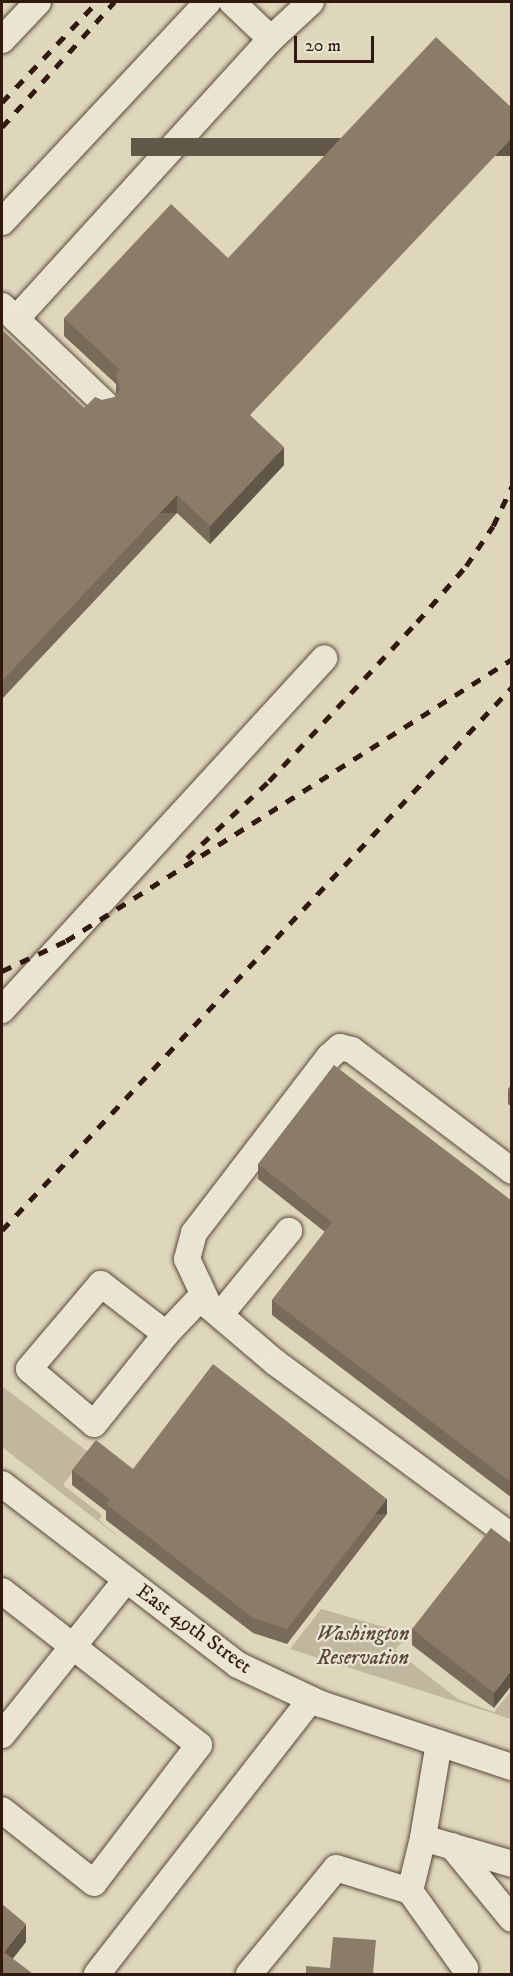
<!DOCTYPE html>
<style>
body{margin:0}
#map{position:relative;width:513px;height:1976px;overflow:hidden;background:#ded7bc;font-family:"IM FELL DW Pica",serif}
div>[style]{position:absolute}
.green>*{inset:0;background:#c1b79e}
.roads{filter:drop-shadow(0 0 2px #5c4839) drop-shadow(0 0 2px #5c4839)}
.minor>*{height:26px;margin:-13px;padding:0 13px;transform-origin:13px;border-radius:13px;background:#eae5d3}
.rail>*{height:4.5px;margin-top:-2.25px;transform-origin:0;background:repeating-linear-gradient(90deg,#31190d 0 10px,transparent 0 20px)}
.wall>*{inset:0;background:#786b59}
.shaded-wall>*{inset:0;background:#615749;transform-origin:0 0}
.building>*{inset:0;background:#8b7c68}
span{translate:-50% -50%;white-space:nowrap;text-align:center;line-height:1.15;-webkit-text-stroke:4.5px #eae5d3;paint-order:stroke}
.street-label{font-size:21px;color:#31190d}
.park-label{font-size:21px;color:#5c4838;font-style:italic}
.frame{position:absolute;inset:0;border:3px solid #31190d;pointer-events:none}
.scale{position:absolute;left:294px;top:36px;width:80px;height:27px;box-sizing:border-box;border:3px solid #31190d;border-top:0;padding-left:8px;font-size:18px;line-height:21px;white-space:nowrap;color:#31190d;-webkit-text-stroke:4px #eae5d3;paint-order:stroke}
</style>
<div id="map">
<div class="green">
<i style="clip-path:polygon(2px 1386px,88px 1452px,63px 1485px,102px 1515px,99px 1520px,121px 1539px,2px 1447px)"></i>
<i style="clip-path:polygon(321px 1609px,409px 1634px,395px 1650px,458px 1699px,494px 1712px,511px 1691px,511px 1719px,290px 1649px)"></i>
</div>
<div class="roads">
<div class="minor">
<i style="left:271px;top:39px;width:54px;rotate:-42.8deg"></i>
<i style="left:2px;top:40px;width:52px;rotate:-46.5deg"></i>
<i style="left:2px;top:222px;width:301px;rotate:-46.9deg"></i>
<i style="left:2px;top:306px;width:19px;rotate:43deg"></i>
<i style="left:16px;top:319px;width:379px;rotate:-47.7deg"></i>
<i style="left:271px;top:39px;width:54px;rotate:-136.5deg"></i>
<i style="left:16px;top:319px;width:123px;rotate:43.7deg"></i>
<i style="left:2px;top:1010px;width:477px;rotate:-47.5deg"></i>
<i style="left:512px;top:1171px;width:201px;rotate:-142.9deg"></i>
<i style="left:352px;top:1050px;width:12px;rotate:-166deg"></i>
<i style="left:340px;top:1047px;width:15px;rotate:138deg"></i>
<i style="left:329px;top:1057px;width:222px;rotate:127.5deg"></i>
<i style="left:194px;top:1233px;width:27px;rotate:105deg"></i>
<i style="left:187px;top:1259px;width:52px;rotate:64.9deg"></i>
<i style="left:209px;top:1306px;width:88px;rotate:40.4deg"></i>
<i style="left:276px;top:1363px;width:293px;rotate:36.4deg"></i>
<i style="left:220px;top:1315px;width:109px;rotate:-50.6deg"></i>
<i style="left:166px;top:1334px;width:82px;rotate:-142.4deg"></i>
<i style="left:101px;top:1284px;width:111px;rotate:130.3deg"></i>
<i style="left:29px;top:1369px;width:85px;rotate:40.2deg"></i>
<i style="left:94px;top:1424px;width:115px;rotate:-51.3deg"></i>
<i style="left:166px;top:1334px;width:51px;rotate:-46.6deg"></i>
<i style="left:2px;top:1484px;width:297px;rotate:37.5deg"></i>
<i style="left:238px;top:1665px;width:92px;rotate:25.2deg"></i>
<i style="left:321px;top:1704px;width:201px;rotate:18.3deg"></i>
<i style="left:2px;top:1591px;width:250px;rotate:38deg"></i>
<i style="left:199px;top:1745px;width:173px;rotate:127.3deg"></i>
<i style="left:94px;top:1883px;width:117px;rotate:-141.6deg"></i>
<i style="left:2px;top:1735px;width:198px;rotate:-51.3deg"></i>
<i style="left:439px;top:1743px;width:96px;rotate:99.6deg"></i>
<i style="left:423px;top:1838px;width:93px;rotate:16.3deg"></i>
<i style="left:452px;top:1846px;width:94px;rotate:50.6deg"></i>
<i style="left:410px;top:1891px;width:95px;rotate:54.5deg"></i>
<i style="left:97px;top:1974px;width:348px;rotate:-52.1deg"></i>
<i style="left:249px;top:1974px;width:137px;rotate:-50.6deg"></i>
<i style="left:336px;top:1868px;width:77px;rotate:17.3deg"></i>
<i style="left:410px;top:1891px;width:55px;rotate:-76.2deg"></i>
</div>
</div>
<div class="rail">
<i style="left:2px;top:102px;width:138px;rotate:-46.5deg"></i>
<i style="left:2px;top:127px;width:168px;rotate:-48.1deg"></i>
<i style="left:187px;top:858px;width:112px;rotate:-43.2deg"></i>
<i style="left:269px;top:781px;width:217px;rotate:-47.1deg"></i>
<i style="left:417px;top:622px;width:74px;rotate:-48.8deg"></i>
<i style="left:466px;top:566px;width:48px;rotate:-56deg"></i>
<i style="left:493px;top:526px;width:44px;rotate:-64.6deg"></i>
<i style="left:2px;top:971px;width:71px;rotate:-25.1deg"></i>
<i style="left:66px;top:941px;width:528px;rotate:-32.3deg"></i>
<i style="left:2px;top:1230px;width:745px;rotate:-46.8deg"></i>
</div>
<div class="wall">
<i style="clip-path:polygon(64px 318px,259px 424px,284px 465px,210px 544px,177px 513px,2px 699px,2px 330px,84px 408px,102px 400px,115px 397px,116px 395px,116px 384px,64px 336px)"></i>
<i style="clip-path:polygon(512px 1084px,512px 1107px,508px 1104px,508px 1089px)"></i>
<i style="clip-path:polygon(258px 1164px,512px 1201px,512px 1498px,272px 1315px,272px 1300px,325px 1232px,258px 1179px)"></i>
<i style="clip-path:polygon(133px 1469px,387px 1514px,287px 1644px,253px 1633px,106px 1520px,106px 1511px,72px 1485px,72px 1470px)"></i>
<i style="clip-path:polygon(512px 1544px,494px 1708px,412px 1645px,412px 1629px)"></i>
</div>
<div class="shaded-wall">
<i style="left:512px;top:138px;width:18px;height:381px;rotate:90deg"></i>
<i style="clip-path:polygon(284px 447px,284px 465px,210px 544px,210px 526px)"></i>
<i style="left:177px;top:495px;width:18px;height:255px;rotate:90deg"></i>
<i style="left:387px;top:1499px;width:15px;height:164px;rotate:90deg"></i>
<i style="clip-path:polygon(512px 1669px,512px 1685px,494px 1708px,494px 1693px)"></i>
<i style="clip-path:polygon(26px 1924px,26px 1942px,4px 1970px,4px 1952px)"></i>
</div>
<div class="building">
<i style="clip-path:polygon(436px 37px,512px 108px,512px 138px,250px 415px,284px 447px,210px 526px,177px 495px,2px 681px,2px 330px,84px 408px,95px 397px,102px 400px,115px 397px,120px 389px,116px 375px,120px 370px,64px 318px,171px 204px,228px 258px)"></i>
<i style="clip-path:polygon(334px 1065px,512px 1201px,512px 1483px,272px 1300px,332px 1222px,258px 1164px)"></i>
<i style="clip-path:polygon(512px 1084px,512px 1092px,508px 1089px)"></i>
<i style="clip-path:polygon(213px 1364px,387px 1499px,287px 1629px,253px 1618px,106px 1504px,110px 1499px,72px 1470px,96px 1440px,133px 1469px)"></i>
<i style="clip-path:polygon(491px 1528px,512px 1544px,512px 1669px,494px 1693px,412px 1629px)"></i>
<i style="clip-path:polygon(2px 1904px,26px 1924px,4px 1952px,32px 1973px,31px 1974px,2px 1974px)"></i>
<i style="clip-path:polygon(333px 1937px,376px 1940px,373px 1974px,306px 1974px,306px 1966px,330px 1968px)"></i>
</div>
<div class="street-label">
<span style="left:194px;top:1629px;rotate:36deg">East 49th Street</span>
</div>
<div class="park-label">
<span style="left:363px;top:1646px">Washington<br>Reservation</span>
</div>
<div class="frame"></div>
<div class="scale">20 m</div>
</div>
